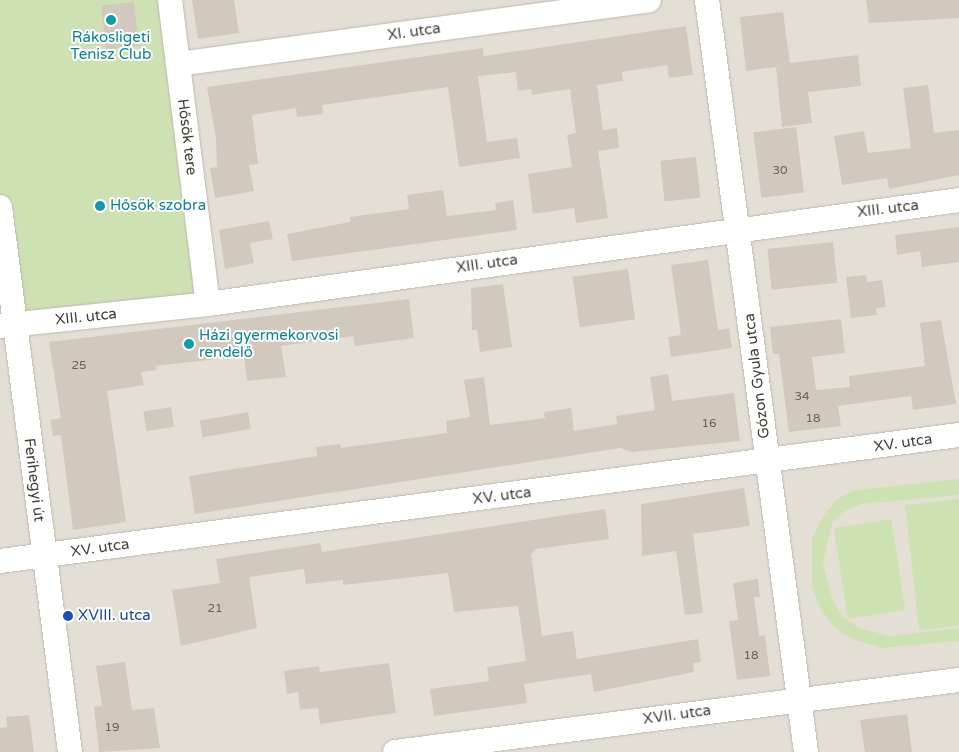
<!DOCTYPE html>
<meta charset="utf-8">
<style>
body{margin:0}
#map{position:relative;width:959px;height:752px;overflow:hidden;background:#f1ede6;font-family:"Varela Round",sans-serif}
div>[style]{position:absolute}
.residential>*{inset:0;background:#e4dfd5;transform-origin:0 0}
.green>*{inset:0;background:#cee1b3;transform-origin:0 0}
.building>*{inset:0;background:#d1c9bd;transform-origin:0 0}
.roads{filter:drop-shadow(0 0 1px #beb7ad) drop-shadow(0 0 1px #beb7ad)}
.minor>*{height:24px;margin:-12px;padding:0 12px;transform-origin:12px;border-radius:12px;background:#fff}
.dots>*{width:14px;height:14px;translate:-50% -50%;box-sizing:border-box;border:2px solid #fff;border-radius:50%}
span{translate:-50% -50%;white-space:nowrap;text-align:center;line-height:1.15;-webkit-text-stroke:4px #fff;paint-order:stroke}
.number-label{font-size:12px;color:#666158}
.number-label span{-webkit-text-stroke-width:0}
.street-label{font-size:15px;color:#433e36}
.culture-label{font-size:15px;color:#0d838f}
.left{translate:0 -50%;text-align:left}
.transit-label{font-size:15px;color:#164399}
</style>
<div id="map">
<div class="residential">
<i style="left:0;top:0;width:959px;height:752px"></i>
</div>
<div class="green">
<i style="clip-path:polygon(0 0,170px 0,208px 304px,0 326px)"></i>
<i style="clip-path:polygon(959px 479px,959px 495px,862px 504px,847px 510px,832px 523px,823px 564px,833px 601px,843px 617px,859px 628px,890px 636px,959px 628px,959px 641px,883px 648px,855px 640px,835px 628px,820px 608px,812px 587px,812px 538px,824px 515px,837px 499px,855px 490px)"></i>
<i style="clip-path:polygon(959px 499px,959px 626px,919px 630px,905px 505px)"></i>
<i style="left:891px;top:519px;width:92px;height:58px;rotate:81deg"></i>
</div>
<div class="building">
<i style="clip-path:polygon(192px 0,234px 0,239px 33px,198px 39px)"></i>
<i style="clip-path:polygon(866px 0,959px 0,959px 18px,869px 23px)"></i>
<i style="left:134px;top:2px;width:44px;height:33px;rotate:84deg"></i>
<i style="clip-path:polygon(783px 12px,790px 63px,858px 55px,861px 86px,808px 92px,812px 123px,782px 127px,776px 67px,746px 71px,740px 17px)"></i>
<i style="clip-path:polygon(686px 26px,693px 75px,669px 78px,667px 65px,622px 72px,623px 81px,597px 85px,603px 130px,617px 128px,619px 148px,598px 151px,608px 218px,576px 223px,574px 208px,533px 214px,528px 174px,572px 167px,567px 135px,576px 133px,570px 89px,532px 95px,531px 89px,518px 91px,516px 72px,478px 76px,487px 142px,517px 138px,520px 158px,459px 167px,448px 87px,322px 105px,323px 114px,297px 117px,296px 108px,252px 115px,258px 164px,249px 165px,254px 191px,215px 198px,210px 168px,217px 167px,216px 138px,207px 87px,483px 48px,484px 56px)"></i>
<i style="clip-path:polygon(928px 85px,934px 133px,959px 130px,959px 175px,889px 189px,887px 178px,842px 185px,834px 136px,864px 131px,868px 153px,911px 148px,903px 88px)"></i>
<i style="left:796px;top:127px;width:66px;height:43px;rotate:83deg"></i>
<i style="left:696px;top:157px;width:41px;height:36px;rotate:84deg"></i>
<i style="clip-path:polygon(443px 190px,447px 216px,496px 210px,495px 203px,513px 200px,517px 230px,292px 261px,287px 234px,350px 222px,350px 217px,409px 209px,407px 195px)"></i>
<i style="clip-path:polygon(269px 221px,273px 239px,250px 243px,254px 263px,225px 269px,219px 230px)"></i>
<i style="clip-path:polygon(959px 227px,959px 262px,922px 267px,920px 251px,897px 255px,895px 235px)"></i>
<i style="left:833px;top:242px;width:41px;height:66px;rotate:84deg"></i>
<i style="clip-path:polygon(708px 260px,718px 330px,729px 328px,732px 348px,671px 357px,668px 337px,681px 335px,671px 265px)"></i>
<i style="left:628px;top:269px;width:51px;height:56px;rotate:82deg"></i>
<i style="clip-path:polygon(866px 275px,867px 282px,882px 280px,886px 307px,876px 308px,877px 315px,851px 318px,846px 277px)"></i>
<i style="clip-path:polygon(503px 284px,512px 347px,480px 352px,477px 330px,472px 330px,471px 288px)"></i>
<i style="clip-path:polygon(409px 299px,414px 338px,355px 346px,353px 336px,281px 346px,286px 377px,247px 381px,244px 356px,156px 366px,157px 370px,141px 372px,144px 385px,107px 391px,126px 522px,73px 530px,61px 435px,53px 436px,50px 420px,61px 418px,49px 342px)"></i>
<i style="clip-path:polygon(841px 319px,845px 353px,812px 357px,816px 390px,850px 387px,849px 376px,925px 366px,920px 323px,941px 320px,956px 404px,913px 410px,911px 396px,838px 406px,841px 426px,789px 432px,779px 354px,773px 354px,770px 327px)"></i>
<i style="clip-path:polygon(668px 374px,672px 401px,734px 393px,740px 441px,632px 452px,620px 448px,195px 514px,189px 476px,317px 456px,316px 447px,340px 444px,341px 448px,447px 433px,446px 421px,470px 417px,464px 380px,484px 377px,490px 425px,545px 418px,544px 412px,571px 408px,574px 431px,617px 424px,616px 416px,655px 410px,650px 377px)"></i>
<i style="left:171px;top:407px;width:20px;height:28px;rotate:81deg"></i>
<i style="left:248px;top:412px;width:17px;height:49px;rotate:80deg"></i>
<i style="clip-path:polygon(744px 488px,750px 526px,693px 534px,703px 613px,685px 615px,676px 551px,642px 556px,641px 504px)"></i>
<i style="clip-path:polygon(605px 509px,609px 539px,536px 549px,531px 554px,542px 636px,573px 631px,577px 659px,698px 639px,701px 662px,693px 663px,694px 672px,594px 692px,591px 674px,524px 684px,527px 703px,434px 716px,430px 689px,489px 681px,487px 667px,526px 661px,518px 606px,454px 612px,448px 573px,343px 585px,343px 580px,306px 584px,304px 569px,249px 577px,257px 628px,181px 646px,172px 590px,220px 583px,216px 559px,320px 543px,322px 552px)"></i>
<i style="clip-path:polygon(758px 579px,760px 597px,754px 597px,759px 636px,765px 635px,770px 676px,737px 680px,729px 621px,738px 620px,733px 583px)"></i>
<i style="clip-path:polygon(125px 662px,132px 710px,154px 708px,160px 748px,99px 752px,94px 707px,102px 706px,96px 666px)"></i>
<i style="clip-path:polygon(389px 663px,396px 713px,320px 724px,318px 708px,300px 710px,298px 692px,287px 694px,284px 671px,319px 666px,320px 672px)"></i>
<i style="clip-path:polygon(907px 714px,912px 752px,865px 752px,860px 720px)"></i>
<i style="clip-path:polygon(29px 715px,34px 752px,0 752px,0 728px,7px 727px,6px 717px)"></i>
</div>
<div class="roads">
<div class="minor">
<i style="left:170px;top:0;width:306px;rotate:82.9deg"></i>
<i style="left:707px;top:0;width:758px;rotate:82.5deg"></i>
<i style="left:178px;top:64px;width:475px;rotate:-7.7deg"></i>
<i style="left:0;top:207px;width:549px;rotate:82.68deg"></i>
<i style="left:0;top:326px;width:209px;rotate:-6deg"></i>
<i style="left:208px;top:304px;width:758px;rotate:-7.88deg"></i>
<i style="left:0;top:561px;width:967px;rotate:-7.49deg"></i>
<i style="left:395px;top:752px;width:569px;rotate:-7.28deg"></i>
</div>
</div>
<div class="dots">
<i style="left:111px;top:20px;background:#0f9aa8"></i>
<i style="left:100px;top:206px;background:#0f9aa8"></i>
<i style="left:189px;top:344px;background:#0f9aa8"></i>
<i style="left:68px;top:616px;background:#1a4fb4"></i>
</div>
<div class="number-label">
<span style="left:780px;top:171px">30</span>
<span style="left:79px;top:366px">25</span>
<span style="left:802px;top:397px">34</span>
<span style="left:813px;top:419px">18</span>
<span style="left:709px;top:424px">16</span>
<span style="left:215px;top:609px">21</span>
<span style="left:751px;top:656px">18</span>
<span style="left:112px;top:728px">19</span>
</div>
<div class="street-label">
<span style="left:414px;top:32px;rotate:-8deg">XI. utca</span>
<span style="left:187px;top:137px;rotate:83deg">Hősök tere</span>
<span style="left:888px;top:209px;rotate:-7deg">XIII. utca</span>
<span style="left:487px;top:264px;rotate:-8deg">XIII. utca</span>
<span style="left:86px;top:317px;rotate:-6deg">XIII. utca</span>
<span style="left:757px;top:376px;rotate:-97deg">Gózon Gyula utca</span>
<span style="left:903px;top:443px;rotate:-8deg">XV. utca</span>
<span style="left:34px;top:480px;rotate:83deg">Ferihegyi út</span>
<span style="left:502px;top:496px;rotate:-7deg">XV. utca</span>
<span style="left:100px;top:548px;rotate:-8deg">XV. utca</span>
<span style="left:677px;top:715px;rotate:-8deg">XVII. utca</span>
</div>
<div class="culture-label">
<span style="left:111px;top:46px">Rákosligeti<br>Tenisz Club</span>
<span class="left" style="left:110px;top:206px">Hősök szobra</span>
<span class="left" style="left:199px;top:344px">Házi gyermekorvosi<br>rendelő</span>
</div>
<div class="transit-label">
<span class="left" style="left:78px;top:616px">XVIII. utca</span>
</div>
</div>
